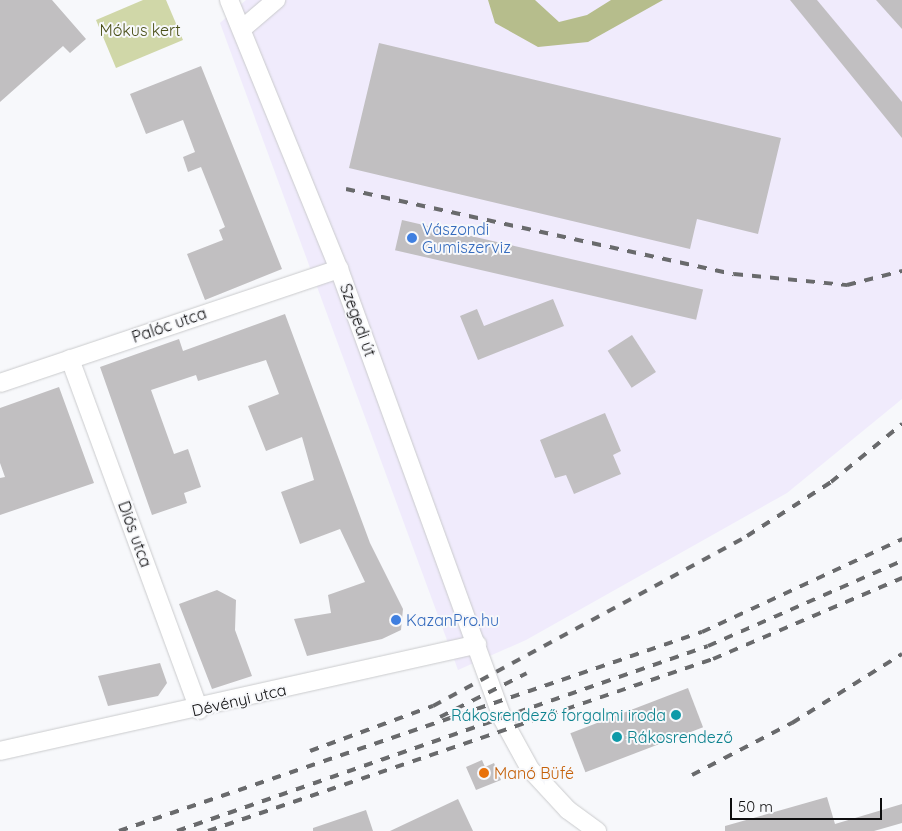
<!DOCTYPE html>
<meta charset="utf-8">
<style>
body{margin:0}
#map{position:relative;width:902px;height:831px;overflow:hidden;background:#f7f8fb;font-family:Quicksand,sans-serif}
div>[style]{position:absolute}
.industrial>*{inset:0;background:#f0ebfc}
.green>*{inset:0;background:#d0d7a8}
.forest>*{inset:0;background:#b6bd8c}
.building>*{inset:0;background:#c1bfc1;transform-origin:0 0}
.roads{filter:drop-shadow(0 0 1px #cacbcd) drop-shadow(0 0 1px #cacbcd)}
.street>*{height:18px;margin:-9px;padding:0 9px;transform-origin:9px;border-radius:9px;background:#fff}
.rail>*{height:4px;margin-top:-2px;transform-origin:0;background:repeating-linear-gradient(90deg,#696a6c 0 9px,transparent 0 18px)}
.dots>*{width:14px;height:14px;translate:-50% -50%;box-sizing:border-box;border:2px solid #f7f8fb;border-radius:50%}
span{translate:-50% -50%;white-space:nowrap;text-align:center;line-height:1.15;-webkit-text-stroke:4px #f7f8fb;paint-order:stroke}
.park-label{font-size:16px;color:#4a5018}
.shop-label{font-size:16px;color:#366cbe}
.left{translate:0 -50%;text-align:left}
.street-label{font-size:16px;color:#0e0e0f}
.culture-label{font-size:16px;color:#0d838f}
.right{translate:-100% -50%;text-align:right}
.food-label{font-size:16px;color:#c56008}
.scale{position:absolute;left:730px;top:798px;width:152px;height:22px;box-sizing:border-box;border:2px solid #0e0e0f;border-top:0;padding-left:6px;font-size:15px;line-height:18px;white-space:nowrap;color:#0e0e0f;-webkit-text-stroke:4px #f7f8fb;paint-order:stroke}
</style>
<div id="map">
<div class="industrial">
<i style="clip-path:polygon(246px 0,902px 0,902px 399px,787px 493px,526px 640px,458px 670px,220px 23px)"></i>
</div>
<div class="green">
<i style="clip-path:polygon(143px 0,166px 0,183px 40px,116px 68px,96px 20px)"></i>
</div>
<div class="forest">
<i style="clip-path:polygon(488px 0,535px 0,559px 22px,587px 15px,611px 0,663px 0,588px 42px,538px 47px,495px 23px)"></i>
</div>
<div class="building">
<i style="clip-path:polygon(0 0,52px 0,86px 39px,70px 53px,63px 46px,0 102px)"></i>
<i style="clip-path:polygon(790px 0,817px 0,902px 102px,902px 138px)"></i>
<i style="clip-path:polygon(876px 0,902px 0,902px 29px)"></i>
<i style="clip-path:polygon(379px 43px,781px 138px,758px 234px,697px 219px,690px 249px,349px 168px)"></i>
<i style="clip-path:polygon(201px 66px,282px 269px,205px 300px,187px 254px,223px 240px,219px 230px,225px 227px,201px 167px,188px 172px,183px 157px,195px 152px,183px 120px,146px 134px,130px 94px)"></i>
<i style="left:402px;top:220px;width:309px;height:31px;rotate:13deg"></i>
<i style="clip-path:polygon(553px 299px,564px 326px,478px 360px,460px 316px,477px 309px,484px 326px)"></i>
<i style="clip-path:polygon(285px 314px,370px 543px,403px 609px,401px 630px,382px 639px,307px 656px,294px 619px,331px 613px,328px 595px,365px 582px,340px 529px,300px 544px,281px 492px,314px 480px,302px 437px,266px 451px,248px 406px,279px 394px,266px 360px,198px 381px,196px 375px,151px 390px,174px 454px,188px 449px,201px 487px,184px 493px,187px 503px,152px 515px,100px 367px,179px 339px,183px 351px)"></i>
<i style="left:632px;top:335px;width:44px;height:29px;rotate:57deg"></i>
<i style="clip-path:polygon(59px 387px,94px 483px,0 515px,0 478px,5px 477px,0 463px,0 408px)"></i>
<i style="clip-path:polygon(605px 413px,621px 451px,613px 455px,621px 474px,574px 494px,566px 475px,555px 478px,540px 440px)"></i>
<i style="clip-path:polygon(217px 590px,236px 600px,235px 630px,252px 676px,212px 689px,179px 604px)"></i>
<i style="clip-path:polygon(160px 663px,167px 683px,158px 696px,108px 706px,98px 676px)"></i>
<i style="left:688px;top:688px;width:42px;height:126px;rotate:69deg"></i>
<i style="clip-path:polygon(482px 760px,485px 767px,494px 763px,501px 780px,476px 790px,466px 767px)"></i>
<i style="clip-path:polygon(827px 797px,835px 824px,902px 804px,902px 823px,874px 831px,725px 831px,725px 826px)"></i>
<i style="clip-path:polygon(458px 799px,473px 831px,390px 831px)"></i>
<i style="clip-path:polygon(366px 810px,373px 831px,313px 831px,313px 828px)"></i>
</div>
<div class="roads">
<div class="street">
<i style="left:229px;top:0;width:291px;rotate:67.8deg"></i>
<i style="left:339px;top:269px;width:478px;rotate:70deg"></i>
<i style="left:502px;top:718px;width:58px;rotate:61.2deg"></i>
<i style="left:530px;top:769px;width:56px;rotate:47.2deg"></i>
<i style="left:568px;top:810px;width:36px;rotate:36deg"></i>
<i style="left:242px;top:29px;width:45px;rotate:-40.5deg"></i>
<i style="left:70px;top:359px;width:374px;rotate:69.8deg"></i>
<i style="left:0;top:383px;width:358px;rotate:-18.6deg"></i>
<i style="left:0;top:751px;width:489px;rotate:-12.6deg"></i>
</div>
</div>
<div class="rail">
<i style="left:346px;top:189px;width:397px;rotate:12.4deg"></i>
<i style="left:734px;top:274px;width:114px;rotate:5.6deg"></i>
<i style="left:847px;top:285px;width:57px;rotate:-14.3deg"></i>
<i style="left:440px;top:717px;width:97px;rotate:-26.8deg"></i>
<i style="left:310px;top:751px;width:131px;rotate:-20.1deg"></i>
<i style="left:433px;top:706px;width:357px;rotate:-28.4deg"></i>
<i style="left:747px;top:536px;width:100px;rotate:-32.7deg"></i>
<i style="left:831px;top:482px;width:92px;rotate:-39.2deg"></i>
<i style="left:692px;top:775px;width:113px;rotate:-27.5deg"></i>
<i style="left:792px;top:723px;width:130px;rotate:-32.1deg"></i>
<i style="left:119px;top:831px;width:616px;rotate:-18.85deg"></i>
<i style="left:702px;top:632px;width:221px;rotate:-24.9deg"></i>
<i style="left:177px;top:831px;width:562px;rotate:-19.21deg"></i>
<i style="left:708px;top:646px;width:212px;rotate:-23.7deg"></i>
<i style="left:208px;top:831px;width:533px;rotate:-18.81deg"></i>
<i style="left:713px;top:659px;width:206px;rotate:-23.2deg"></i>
</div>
<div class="dots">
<i style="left:412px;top:238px;background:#3f7fe0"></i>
<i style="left:396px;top:620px;background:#3f7fe0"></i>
<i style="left:676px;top:715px;background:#0f9aa8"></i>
<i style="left:617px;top:737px;background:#0f9aa8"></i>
<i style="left:484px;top:773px;background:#e8710a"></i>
</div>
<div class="park-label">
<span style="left:140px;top:30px">Mókus kert</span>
</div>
<div class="shop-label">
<span class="left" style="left:422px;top:238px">Vászondi<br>Gumiszerviz</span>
<span class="left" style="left:406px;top:620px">KazanPro.hu</span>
</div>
<div class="street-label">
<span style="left:358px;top:320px;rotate:70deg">Szegedi út</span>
<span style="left:169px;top:325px;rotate:-19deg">Palóc utca</span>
<span style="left:135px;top:534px;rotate:70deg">Diós utca</span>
<span style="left:239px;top:700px;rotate:-13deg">Dévényi utca</span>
</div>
<div class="culture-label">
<span class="right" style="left:666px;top:715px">Rákosrendező forgalmi iroda</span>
<span class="left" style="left:627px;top:737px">Rákosrendező</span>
</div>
<div class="food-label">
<span class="left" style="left:494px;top:773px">Manó Büfé</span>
</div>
<div class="scale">50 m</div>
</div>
